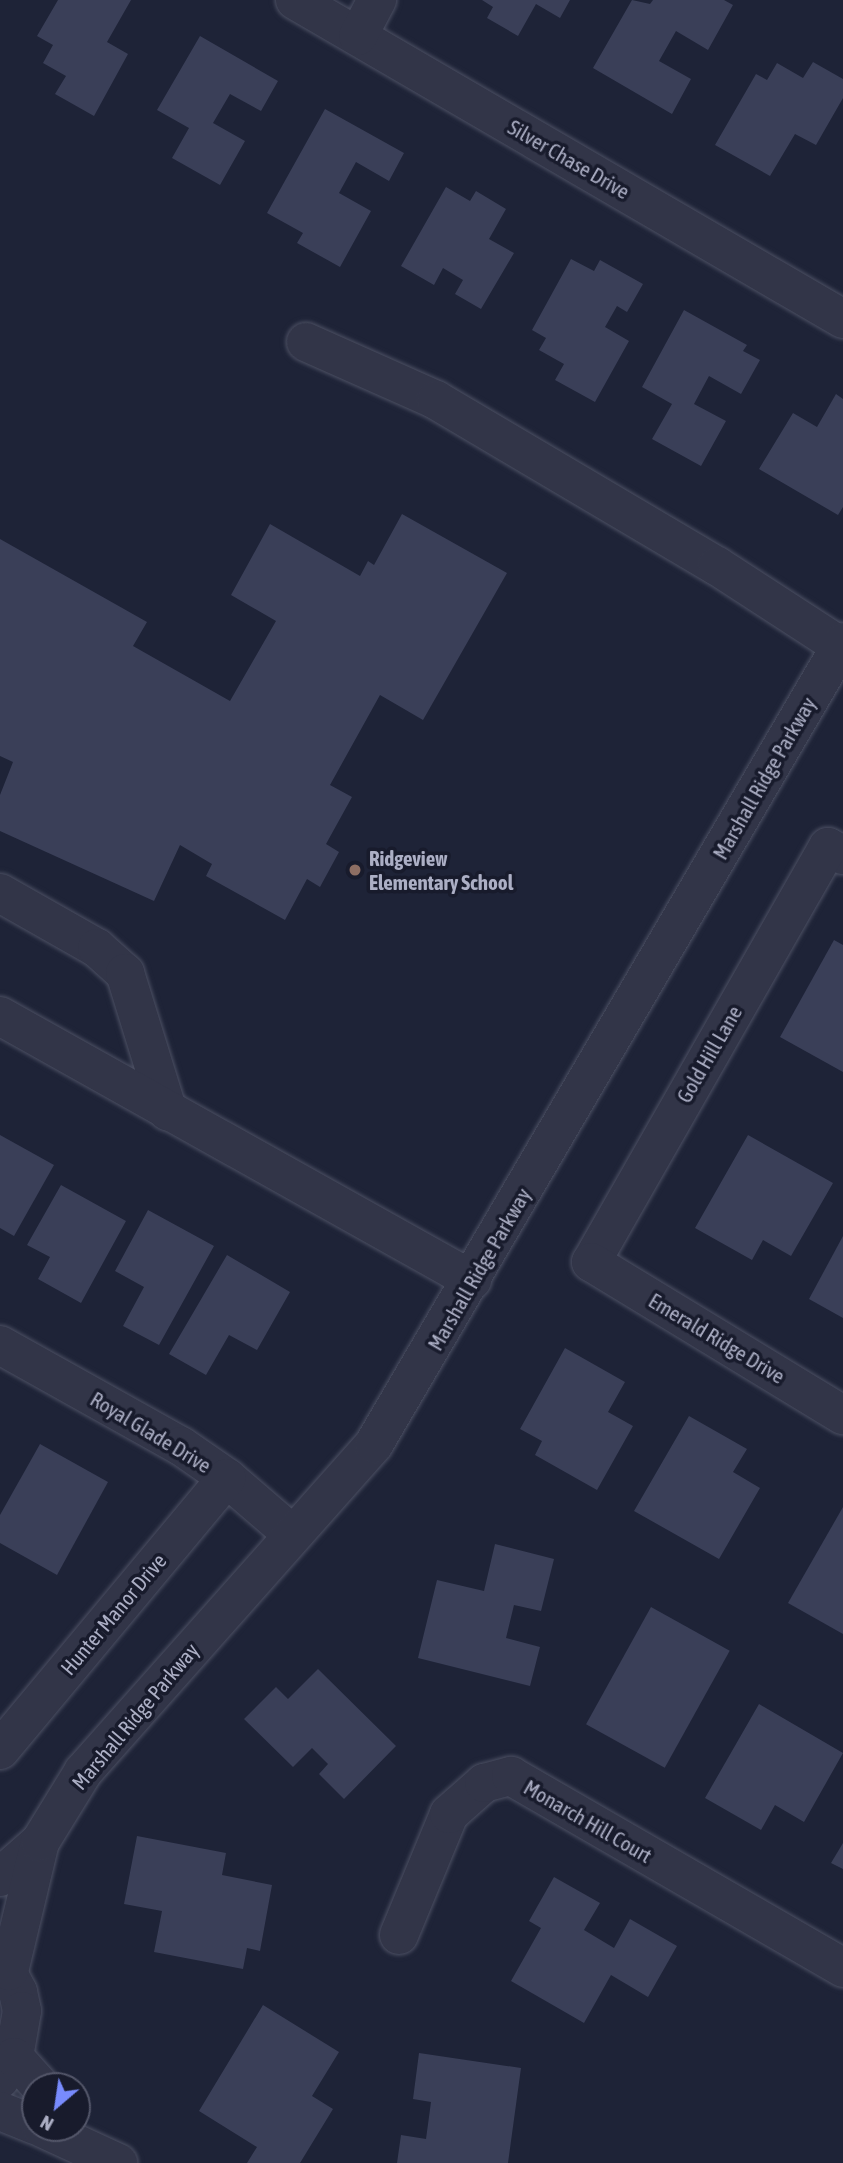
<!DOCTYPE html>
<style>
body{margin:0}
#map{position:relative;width:843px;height:2163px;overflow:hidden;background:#1e2337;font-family:"Asap Condensed",sans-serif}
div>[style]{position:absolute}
.building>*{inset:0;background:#3a3f58;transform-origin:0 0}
.roads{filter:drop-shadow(0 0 2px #4c5063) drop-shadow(0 0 2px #4c5063)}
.minor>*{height:38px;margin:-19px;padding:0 19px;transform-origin:19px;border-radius:19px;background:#323548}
.dots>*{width:19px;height:19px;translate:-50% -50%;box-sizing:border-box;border:4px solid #181b2c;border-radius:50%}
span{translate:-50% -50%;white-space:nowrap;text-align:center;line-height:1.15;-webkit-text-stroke:7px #181b2c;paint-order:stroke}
.street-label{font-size:21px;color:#acafc5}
.poi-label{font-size:21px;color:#acafc5;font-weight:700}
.left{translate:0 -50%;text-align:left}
.north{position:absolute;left:21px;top:2072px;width:70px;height:70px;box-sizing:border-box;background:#181b2c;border:2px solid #535669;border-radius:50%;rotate:209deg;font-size:19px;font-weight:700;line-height:28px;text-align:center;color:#acafc5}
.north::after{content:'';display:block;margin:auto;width:24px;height:32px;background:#788bfd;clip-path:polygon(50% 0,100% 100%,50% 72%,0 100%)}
</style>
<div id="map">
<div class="building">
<i style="clip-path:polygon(58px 0,131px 0,107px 42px,128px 54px,94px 116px,55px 94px,66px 76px,43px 63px,53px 45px,37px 36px)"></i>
<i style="clip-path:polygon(482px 0,570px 0,560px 18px,536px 4px,518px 36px,487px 18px,493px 7px)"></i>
<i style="clip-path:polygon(632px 0,650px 4px,653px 0,724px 0,733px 5px,708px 50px,676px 31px,659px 61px,691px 79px,672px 114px,593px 68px)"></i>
<i style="clip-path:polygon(200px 36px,278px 81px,261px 111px,230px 94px,213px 123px,245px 141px,220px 185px,172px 158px,189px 128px,157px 110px)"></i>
<i style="clip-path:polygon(813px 62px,843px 79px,843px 98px,816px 145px,795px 134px,770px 176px,715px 145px,756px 74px,767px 80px,777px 63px,803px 78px)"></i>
<i style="clip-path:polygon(325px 109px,404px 153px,389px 181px,356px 162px,339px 193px,371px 211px,340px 267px,297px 243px,303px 233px,267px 213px)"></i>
<i style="clip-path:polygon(446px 187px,470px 201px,476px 191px,506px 209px,489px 239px,514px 253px,481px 309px,455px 294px,463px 280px,443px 268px,434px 285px,401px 266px)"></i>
<i style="clip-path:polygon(571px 259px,594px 271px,600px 260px,643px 284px,627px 312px,617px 306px,605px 327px,629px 341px,595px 402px,555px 380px,564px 364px,539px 350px,546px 338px,532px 330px)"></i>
<i style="clip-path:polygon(684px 310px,747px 345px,743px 351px,760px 360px,741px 394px,709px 376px,694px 404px,726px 421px,701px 466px,652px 439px,672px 404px,642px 387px)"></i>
<i style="clip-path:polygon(836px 394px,843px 399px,843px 507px,838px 515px,759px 469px,793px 413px,817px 427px)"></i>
<i style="clip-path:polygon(402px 514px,507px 573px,423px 720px,380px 695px,330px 785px,352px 797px,326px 844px,339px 852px,320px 887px,307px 879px,285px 920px,206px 876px,212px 864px,180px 845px,154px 901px,0 831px,0 795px,13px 762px,0 756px,0 539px,147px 622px,133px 646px,230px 701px,276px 621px,231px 595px,270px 524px,360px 576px,368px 561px,374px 565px)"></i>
<i style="clip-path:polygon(834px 940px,843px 945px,843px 1072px,780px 1037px)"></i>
<i style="clip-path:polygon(0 1135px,54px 1165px,14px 1236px,0 1228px)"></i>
<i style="clip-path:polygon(748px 1135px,833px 1183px,791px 1256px,763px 1240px,752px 1260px,695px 1228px)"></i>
<i style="clip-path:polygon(61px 1185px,126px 1221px,81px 1303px,38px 1279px,50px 1257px,27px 1245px)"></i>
<i style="clip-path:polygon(148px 1210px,214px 1246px,159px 1345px,123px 1326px,144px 1287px,115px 1271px)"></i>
<i style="clip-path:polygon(843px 1236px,843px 1318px,809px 1299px)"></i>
<i style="clip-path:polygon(227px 1255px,290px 1292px,257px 1350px,229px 1335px,206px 1375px,169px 1354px)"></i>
<i style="clip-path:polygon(565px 1348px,625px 1382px,608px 1412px,633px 1426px,597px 1490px,535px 1455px,542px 1441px,520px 1429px)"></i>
<i style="clip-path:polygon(689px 1416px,747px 1449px,733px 1472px,760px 1488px,719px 1559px,634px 1511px)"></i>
<i style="clip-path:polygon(40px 1444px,108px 1482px,57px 1575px,0 1543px,0 1515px)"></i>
<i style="clip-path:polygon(843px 1507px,843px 1634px,788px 1603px)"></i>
<i style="clip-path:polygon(495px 1544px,554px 1559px,541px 1611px,514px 1605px,506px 1638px,540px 1647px,530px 1686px,418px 1658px,437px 1580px,484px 1591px)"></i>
<i style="left:651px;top:1607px;width:90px;height:134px;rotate:29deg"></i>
<i style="clip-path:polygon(318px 1669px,396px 1746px,344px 1799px,319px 1774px,328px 1764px,312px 1748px,293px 1767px,244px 1719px,276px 1687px,288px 1699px)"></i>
<i style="clip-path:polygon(759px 1704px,843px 1753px,804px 1822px,775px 1805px,761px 1830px,705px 1798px)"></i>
<i style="clip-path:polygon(137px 1836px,226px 1853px,222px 1875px,272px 1885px,260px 1951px,247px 1948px,243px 1969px,154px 1952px,162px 1911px,124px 1904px)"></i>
<i style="clip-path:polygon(843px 1843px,843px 1869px,831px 1863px)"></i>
<i style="clip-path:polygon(554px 1877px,600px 1903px,584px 1930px,614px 1948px,630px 1919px,677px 1946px,648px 1997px,611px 1975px,584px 2023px,511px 1981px,541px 1928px,529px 1921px)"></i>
<i style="clip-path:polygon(263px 2005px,339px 2052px,312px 2096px,333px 2109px,300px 2163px,247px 2163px,257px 2147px,199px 2111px)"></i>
<i style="clip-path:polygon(419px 2053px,521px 2068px,508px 2163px,397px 2163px,401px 2135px,426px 2139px,431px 2102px,413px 2099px)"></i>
</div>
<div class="roads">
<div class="minor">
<i style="left:295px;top:0;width:634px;rotate:30.2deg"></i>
<i style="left:358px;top:36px;width:41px;rotate:-62.2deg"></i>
<i style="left:306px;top:342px;width:142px;rotate:24deg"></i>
<i style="left:436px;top:400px;width:326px;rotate:30.6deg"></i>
<i style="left:717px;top:566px;width:147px;rotate:33deg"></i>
<i style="left:843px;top:855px;width:17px;rotate:-152deg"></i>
<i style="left:828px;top:847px;width:478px;rotate:119.7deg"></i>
<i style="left:591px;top:1262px;width:295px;rotate:31.3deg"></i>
<i style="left:0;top:893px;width:112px;rotate:29.6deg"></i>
<i style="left:97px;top:948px;width:38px;rotate:42deg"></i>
<i style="left:125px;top:973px;width:145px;rotate:72.8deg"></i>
<i style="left:0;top:1016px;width:541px;rotate:29.22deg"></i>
<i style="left:0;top:1345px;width:207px;rotate:29.2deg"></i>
<i style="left:181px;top:1446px;width:56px;rotate:34.8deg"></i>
<i style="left:227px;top:1478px;width:86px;rotate:40.7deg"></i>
<i style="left:0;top:1750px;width:354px;rotate:-50.2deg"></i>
<i style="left:0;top:1877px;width:53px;rotate:-41.2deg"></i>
<i style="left:399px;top:1935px;width:131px;rotate:-67.5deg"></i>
<i style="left:449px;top:1814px;width:47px;rotate:-41.5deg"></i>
<i style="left:484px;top:1783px;width:28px;rotate:-15deg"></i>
<i style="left:511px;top:1776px;width:384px;rotate:30deg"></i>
<i style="left:0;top:1958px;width:38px;rotate:62deg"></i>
<i style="left:18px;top:1992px;width:19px;rotate:78deg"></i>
<i style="left:22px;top:2011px;width:47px;rotate:99.9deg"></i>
<i style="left:14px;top:2057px;width:26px;rotate:122deg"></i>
<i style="left:9px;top:1971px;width:133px;rotate:-76.5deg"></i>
<i style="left:40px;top:1842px;width:82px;rotate:-58.4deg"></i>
<i style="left:83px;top:1772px;width:438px;rotate:-48.4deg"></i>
<i style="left:374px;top:1444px;width:929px;rotate:-59.68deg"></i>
<i style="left:14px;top:2057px;width:39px;rotate:48deg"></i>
<i style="left:0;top:2111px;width:38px;rotate:22deg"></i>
<i style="left:42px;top:2128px;width:84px;rotate:24.7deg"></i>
</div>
</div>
<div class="dots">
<i style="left:355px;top:870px;background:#8d6e63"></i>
</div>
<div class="street-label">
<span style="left:569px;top:159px;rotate:30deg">Silver Chase Drive</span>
<span style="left:764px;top:778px;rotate:-60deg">Marshall Ridge Parkway</span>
<span style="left:709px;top:1054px;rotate:-60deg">Gold Hill Lane</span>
<span style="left:479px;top:1269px;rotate:-60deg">Marshall Ridge Parkway</span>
<span style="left:717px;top:1338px;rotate:31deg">Emerald Ridge Drive</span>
<span style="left:151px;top:1432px;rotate:31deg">Royal Glade Drive</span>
<span style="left:113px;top:1614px;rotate:-50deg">Hunter Manor Drive</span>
<span style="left:135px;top:1716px;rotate:-50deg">Marshall Ridge Parkway</span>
<span style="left:588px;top:1821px;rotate:30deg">Monarch Hill Court</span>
</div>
<div class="poi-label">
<span class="left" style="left:369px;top:870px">Ridgeview<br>Elementary School</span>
</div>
<div class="north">N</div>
</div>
